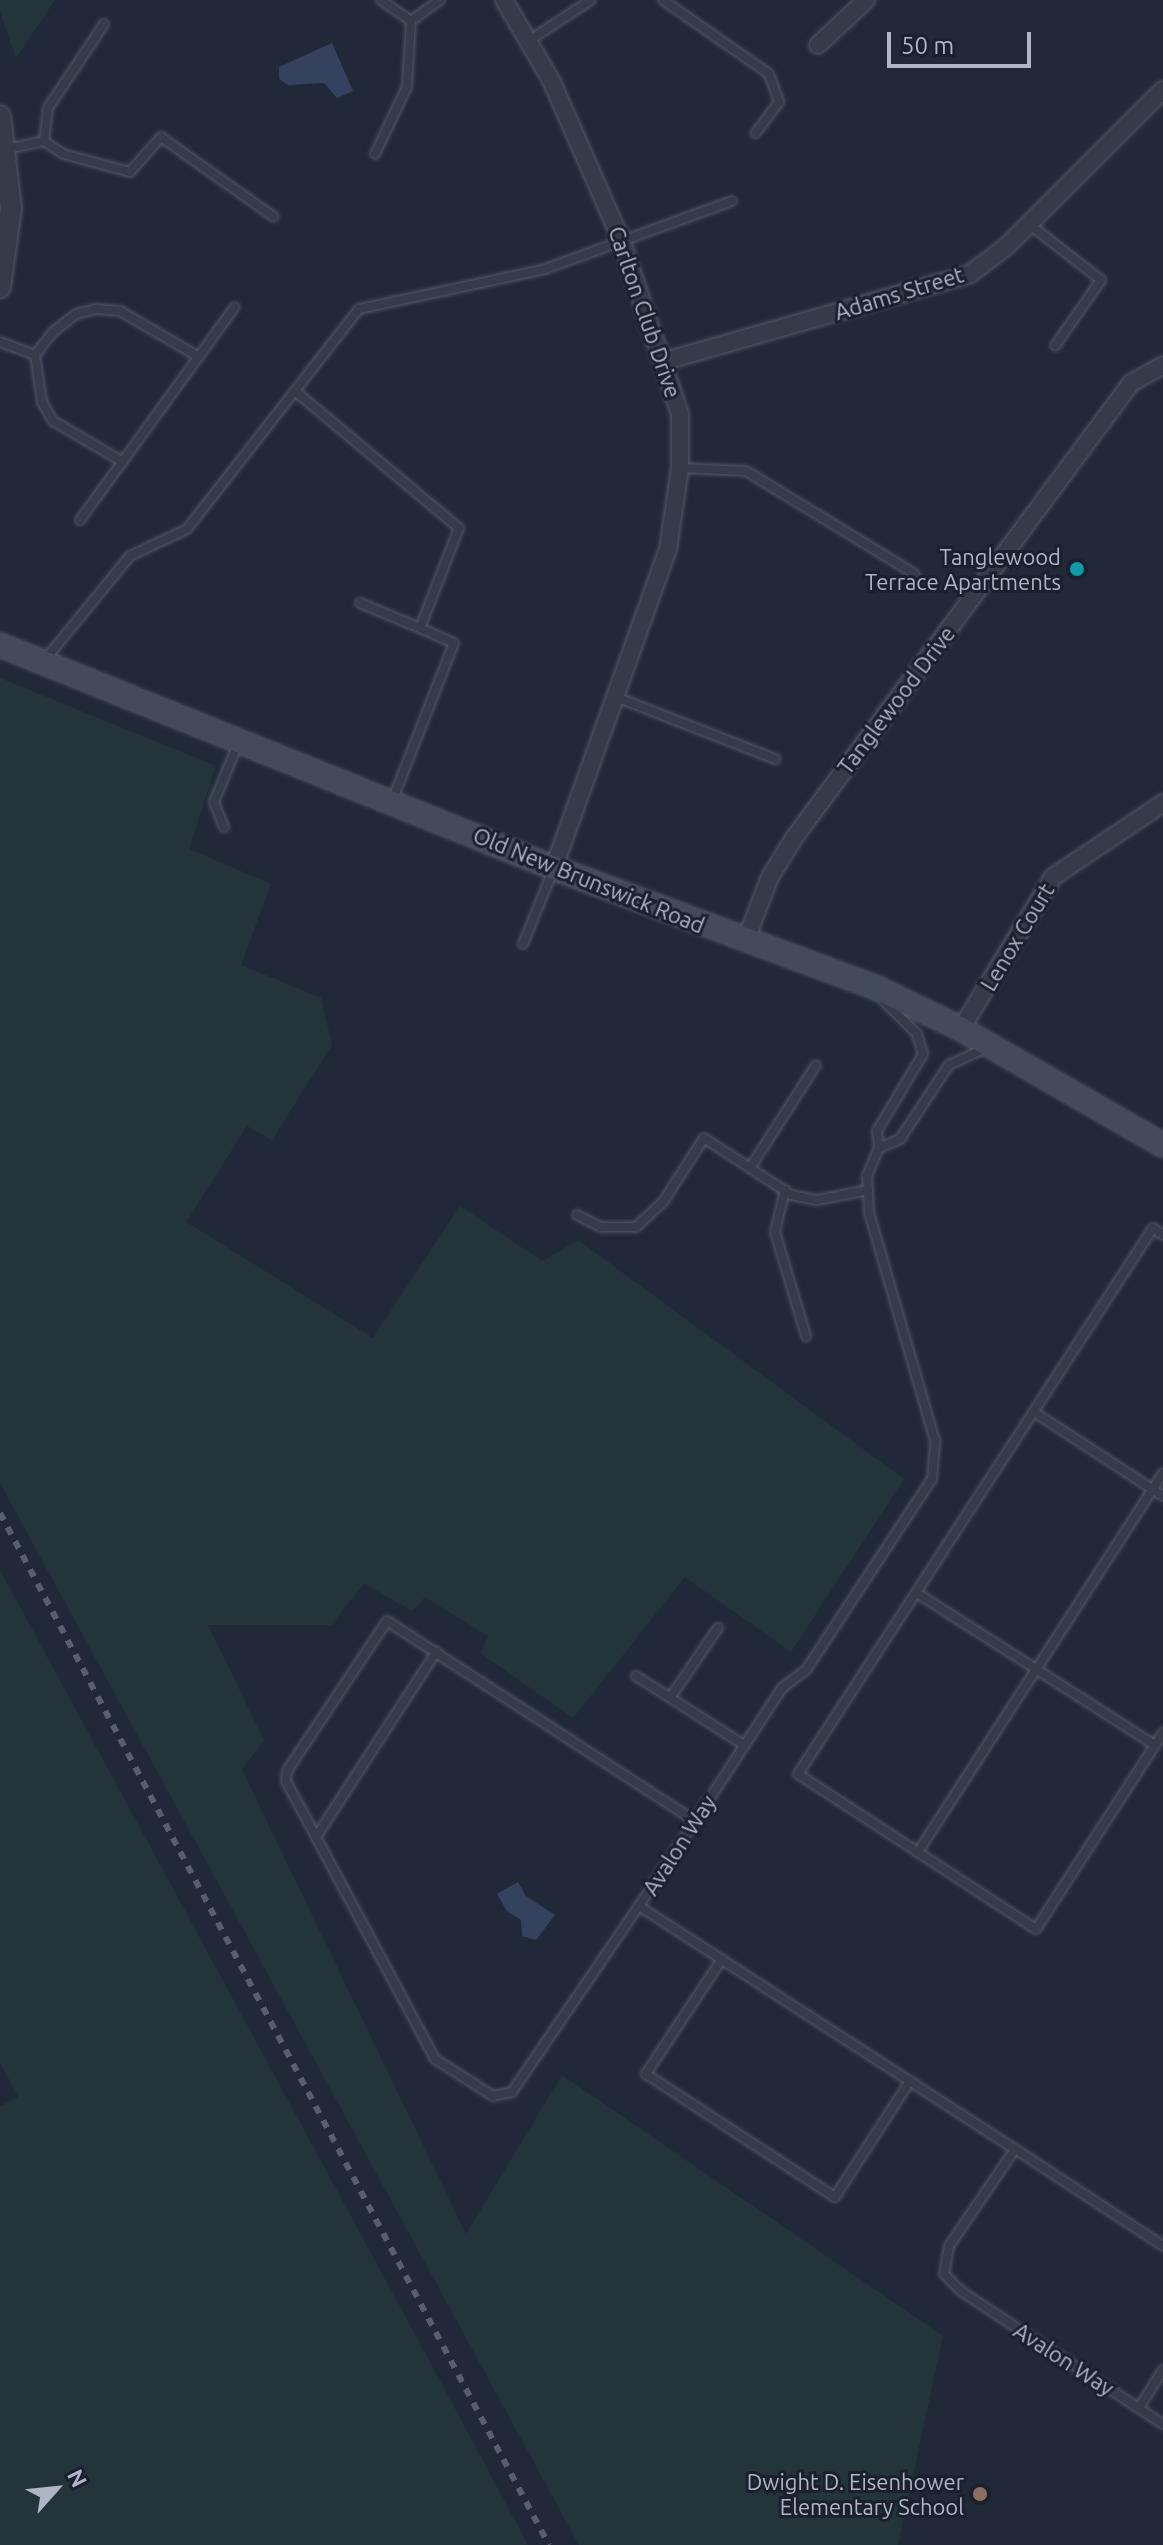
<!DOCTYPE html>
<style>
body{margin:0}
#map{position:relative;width:1163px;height:2545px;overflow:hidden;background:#212939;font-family:Ubuntu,sans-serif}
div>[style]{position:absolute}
.green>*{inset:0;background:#23353a}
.water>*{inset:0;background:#344260}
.roads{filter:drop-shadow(0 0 2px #525867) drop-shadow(0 0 2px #525867)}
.service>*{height:8px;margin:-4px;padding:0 4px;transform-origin:4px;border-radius:4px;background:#343b49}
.minor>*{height:16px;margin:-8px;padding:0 8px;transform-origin:8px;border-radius:8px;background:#343b49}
.tertiary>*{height:20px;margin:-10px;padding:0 10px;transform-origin:10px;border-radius:10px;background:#343b49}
.secondary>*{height:22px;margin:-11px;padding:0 11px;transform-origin:11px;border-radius:11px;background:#424a5c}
.rail>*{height:6px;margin-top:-3px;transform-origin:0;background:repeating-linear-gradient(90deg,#565e70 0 8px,transparent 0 16px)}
.dots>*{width:22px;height:22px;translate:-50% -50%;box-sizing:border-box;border:4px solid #1a202e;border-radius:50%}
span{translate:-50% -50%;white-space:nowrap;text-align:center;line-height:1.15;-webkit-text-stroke:6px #1a202e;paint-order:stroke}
.street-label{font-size:22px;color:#afb5c6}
.poi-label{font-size:22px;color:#afb5c6}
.right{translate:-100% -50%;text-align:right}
.north{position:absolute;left:16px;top:2449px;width:80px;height:80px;-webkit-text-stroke:6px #1a202e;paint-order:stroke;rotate:63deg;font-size:22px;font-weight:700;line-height:32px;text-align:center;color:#afb5c6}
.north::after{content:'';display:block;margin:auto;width:28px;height:36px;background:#afb5c6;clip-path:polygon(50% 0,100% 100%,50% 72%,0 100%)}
.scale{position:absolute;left:887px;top:32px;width:144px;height:36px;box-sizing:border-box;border:4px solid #afb5c6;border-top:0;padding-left:10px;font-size:24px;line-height:28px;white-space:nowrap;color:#afb5c6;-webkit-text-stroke:6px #1a202e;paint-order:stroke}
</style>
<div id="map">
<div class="green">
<i style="clip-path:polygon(0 0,55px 0,16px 58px,0 11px)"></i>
<i style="clip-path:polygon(0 678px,216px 766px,189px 849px,271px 884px,241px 965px,321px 998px,332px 1045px,272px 1140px,247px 1126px,186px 1222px,373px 1338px,460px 1206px,542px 1261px,578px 1240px,904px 1479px,791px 1652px,685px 1577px,573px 1718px,480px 1653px,488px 1636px,425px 1597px,412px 1611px,364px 1583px,331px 1625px,208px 1625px,264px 1740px,242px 1770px,466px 2234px,562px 2075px,943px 2336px,898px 2545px,579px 2545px,0 1483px)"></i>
<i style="clip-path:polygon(0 1570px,436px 2373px,528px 2545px,0 2545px,0 2106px,18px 2097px,0 2062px)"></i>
</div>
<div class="water">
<i style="clip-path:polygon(332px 43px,353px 91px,337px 98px,324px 83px,288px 85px,279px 79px,279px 67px)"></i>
<i style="clip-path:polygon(518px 1882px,526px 1896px,555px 1915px,536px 1940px,522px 1936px,521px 1920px,507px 1911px,497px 1894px)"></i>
</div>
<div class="roads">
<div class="service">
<i style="left:663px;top:0;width:129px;rotate:34.9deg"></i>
<i style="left:769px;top:74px;width:30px;rotate:70deg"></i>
<i style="left:779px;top:102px;width:39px;rotate:127deg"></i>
<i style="left:411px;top:21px;width:36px;rotate:-36deg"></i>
<i style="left:530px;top:40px;width:73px;rotate:-33.3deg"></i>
<i style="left:44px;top:141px;width:33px;rotate:-83deg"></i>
<i style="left:48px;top:108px;width:101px;rotate:-56.3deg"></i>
<i style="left:7px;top:149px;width:38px;rotate:-12deg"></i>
<i style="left:44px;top:141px;width:23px;rotate:34deg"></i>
<i style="left:63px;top:154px;width:69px;rotate:15deg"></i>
<i style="left:130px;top:172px;width:47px;rotate:-48.5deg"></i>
<i style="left:161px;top:137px;width:138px;rotate:35.3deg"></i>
<i style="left:375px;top:154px;width:74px;rotate:-64.5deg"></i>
<i style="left:407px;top:87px;width:66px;rotate:-86.5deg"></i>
<i style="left:411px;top:21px;width:37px;rotate:-145deg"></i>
<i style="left:1029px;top:224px;width:91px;rotate:37.9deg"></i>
<i style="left:1101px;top:280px;width:80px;rotate:124.9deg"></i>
<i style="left:0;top:342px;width:37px;rotate:20deg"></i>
<i style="left:295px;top:391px;width:214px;rotate:39.9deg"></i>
<i style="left:459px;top:528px;width:107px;rotate:111.3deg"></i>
<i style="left:420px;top:628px;width:37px;rotate:24deg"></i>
<i style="left:454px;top:643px;width:170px;rotate:111.4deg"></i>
<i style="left:123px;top:462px;width:81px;rotate:-149.6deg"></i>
<i style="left:53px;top:421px;width:22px;rotate:-120deg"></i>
<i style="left:42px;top:402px;width:48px;rotate:-98.5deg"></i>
<i style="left:35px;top:355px;width:29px;rotate:-52deg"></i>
<i style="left:53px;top:332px;width:29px;rotate:-38deg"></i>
<i style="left:76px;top:314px;width:21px;rotate:-14deg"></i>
<i style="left:96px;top:309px;width:24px;rotate:5deg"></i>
<i style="left:120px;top:311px;width:91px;rotate:30.2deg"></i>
<i style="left:680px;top:468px;width:66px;rotate:2.6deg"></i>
<i style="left:746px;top:471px;width:198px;rotate:31.4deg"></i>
<i style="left:80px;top:520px;width:263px;rotate:-54deg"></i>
<i style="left:360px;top:603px;width:65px;rotate:22.6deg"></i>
<i style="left:44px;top:661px;width:136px;rotate:-50.7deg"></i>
<i style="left:130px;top:556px;width:63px;rotate:-25.3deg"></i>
<i style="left:187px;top:529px;width:279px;rotate:-52deg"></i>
<i style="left:359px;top:309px;width:190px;rotate:-12.1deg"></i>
<i style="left:545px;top:269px;width:199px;rotate:-20deg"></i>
<i style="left:616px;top:697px;width:171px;rotate:21.3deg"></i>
<i style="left:224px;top:827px;width:27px;rotate:-112deg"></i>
<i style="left:214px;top:802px;width:63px;rotate:-67.5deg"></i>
<i style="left:523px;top:944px;width:82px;rotate:-67.8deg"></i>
<i style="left:879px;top:1148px;width:23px;rotate:-23deg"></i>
<i style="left:900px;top:1139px;width:89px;rotate:-56.5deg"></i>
<i style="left:949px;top:1065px;width:40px;rotate:-25deg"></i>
<i style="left:750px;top:1168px;width:122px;rotate:-57.3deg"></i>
<i style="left:785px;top:1190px;width:43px;rotate:103.4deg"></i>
<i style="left:775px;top:1232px;width:109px;rotate:73.4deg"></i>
<i style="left:577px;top:1215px;width:27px;rotate:27deg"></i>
<i style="left:601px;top:1227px;width:35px"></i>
<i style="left:636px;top:1227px;width:37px;rotate:-43deg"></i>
<i style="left:663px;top:1202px;width:76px;rotate:-57.4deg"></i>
<i style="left:704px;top:1138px;width:104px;rotate:33.2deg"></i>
<i style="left:791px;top:1195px;width:26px;rotate:11deg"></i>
<i style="left:817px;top:1200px;width:52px;rotate:-11.1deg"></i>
<i style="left:1163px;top:1235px;width:12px;rotate:-145deg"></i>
<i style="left:1153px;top:1228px;width:651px;rotate:123.03deg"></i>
<i style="left:798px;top:1774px;width:284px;rotate:33.1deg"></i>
<i style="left:1036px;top:1929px;width:234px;rotate:-57.1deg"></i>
<i style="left:1034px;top:1412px;width:154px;rotate:33.1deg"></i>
<i style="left:917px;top:1593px;width:282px;rotate:32.6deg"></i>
<i style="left:636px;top:1676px;width:128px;rotate:32.6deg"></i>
<i style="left:670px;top:1698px;width:85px;rotate:-55.6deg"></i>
<i style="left:695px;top:1821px;width:367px;rotate:-147deg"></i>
<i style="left:387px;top:1621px;width:180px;rotate:123.7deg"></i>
<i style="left:287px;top:1771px;width:10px;rotate:96deg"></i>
<i style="left:286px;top:1781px;width:315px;rotate:61.8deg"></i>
<i style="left:435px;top:2059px;width:69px;rotate:32.5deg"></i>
<i style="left:493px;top:2096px;width:19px;rotate:-12deg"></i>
<i style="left:512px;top:2092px;width:225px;rotate:-55.7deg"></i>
<i style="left:639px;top:1906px;width:102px;rotate:-56.6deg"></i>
<i style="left:695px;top:1821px;width:159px;rotate:-56.8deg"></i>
<i style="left:782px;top:1688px;width:30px;rotate:-37deg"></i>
<i style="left:806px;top:1670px;width:229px;rotate:-56.6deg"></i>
<i style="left:932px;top:1479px;width:38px;rotate:-85deg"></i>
<i style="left:935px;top:1441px;width:238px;rotate:-106.1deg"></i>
<i style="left:869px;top:1212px;width:36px;rotate:-93deg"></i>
<i style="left:867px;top:1176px;width:30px;rotate:-67deg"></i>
<i style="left:879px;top:1148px;width:17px;rotate:-97deg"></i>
<i style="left:877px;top:1131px;width:90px;rotate:-59.1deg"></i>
<i style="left:923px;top:1054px;width:21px;rotate:-107deg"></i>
<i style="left:917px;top:1034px;width:48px;rotate:-135deg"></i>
<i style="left:316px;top:1837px;width:221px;rotate:-57deg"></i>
<i style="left:918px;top:1852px;width:451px;rotate:-57.1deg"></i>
<i style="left:639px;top:1906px;width:448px;rotate:32.9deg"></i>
<i style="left:1015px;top:2149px;width:117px;rotate:124.2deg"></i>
<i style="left:949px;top:2246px;width:28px;rotate:100deg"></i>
<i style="left:944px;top:2274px;width:24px;rotate:45deg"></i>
<i style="left:961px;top:2291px;width:242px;rotate:33.4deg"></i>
<i style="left:722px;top:1959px;width:138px;rotate:123.5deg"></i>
<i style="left:646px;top:2074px;width:225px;rotate:33.1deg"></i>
<i style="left:835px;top:2197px;width:138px;rotate:-57.1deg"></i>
<i style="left:1015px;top:2149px;width:177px;rotate:33.2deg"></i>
<i style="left:1139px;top:2408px;width:45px;rotate:-57.7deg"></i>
</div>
<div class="minor">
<i style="left:504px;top:0;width:93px;rotate:59.6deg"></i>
<i style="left:551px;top:80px;width:177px;rotate:66.3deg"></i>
<i style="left:622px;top:242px;width:182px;rotate:71.4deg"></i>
<i style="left:680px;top:414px;width:54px;rotate:90deg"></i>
<i style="left:680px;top:468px;width:82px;rotate:98.4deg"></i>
<i style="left:668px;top:549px;width:339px;rotate:109.7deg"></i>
<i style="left:818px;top:45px;width:66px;rotate:-43.2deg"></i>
<i style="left:665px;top:361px;width:317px;rotate:-15.9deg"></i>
<i style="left:970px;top:274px;width:46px;rotate:-37.1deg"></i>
<i style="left:1007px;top:246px;width:221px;rotate:-45deg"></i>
<i style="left:745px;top:942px;width:70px;rotate:-69deg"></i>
<i style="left:770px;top:877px;width:46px;rotate:-58.4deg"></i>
<i style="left:794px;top:838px;width:566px;rotate:-53.47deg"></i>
<i style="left:1131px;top:383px;width:37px;rotate:-29deg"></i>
<i style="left:961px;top:1029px;width:178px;rotate:-58.8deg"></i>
<i style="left:1053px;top:877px;width:133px;rotate:-33.9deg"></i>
</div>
<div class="tertiary">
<i style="left:0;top:116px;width:93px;rotate:83.2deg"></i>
<i style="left:11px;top:208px;width:80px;rotate:97.9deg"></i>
</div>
<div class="secondary">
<i style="left:0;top:645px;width:597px;rotate:21.93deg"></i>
<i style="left:554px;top:868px;width:347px;rotate:20.4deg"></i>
<i style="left:879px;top:989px;width:91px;rotate:26deg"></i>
<i style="left:961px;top:1029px;width:233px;rotate:29.9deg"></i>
</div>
</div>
<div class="rail">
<i style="left:0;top:1513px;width:1169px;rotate:61.99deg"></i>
</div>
<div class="dots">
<i style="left:1077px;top:569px;background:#0f9aa8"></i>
<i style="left:980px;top:2494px;background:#8d6e63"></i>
</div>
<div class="street-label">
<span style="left:899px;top:293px;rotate:-17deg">Adams Street</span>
<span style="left:645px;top:312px;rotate:71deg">Carlton Club Drive</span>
<span style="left:896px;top:700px;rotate:-53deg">Tanglewood Drive</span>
<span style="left:589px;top:880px;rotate:22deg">Old New Brunswick Road</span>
<span style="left:1017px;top:937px;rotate:-59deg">Lenox Court</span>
<span style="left:679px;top:1845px;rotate:-57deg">Avalon Way</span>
<span style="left:1064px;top:2359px;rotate:33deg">Avalon Way</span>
</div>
<div class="poi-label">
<span class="right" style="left:1061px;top:569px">Tanglewood<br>Terrace Apartments</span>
<span class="right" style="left:964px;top:2494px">Dwight D. Eisenhower<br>Elementary School</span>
</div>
<div class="north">N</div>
<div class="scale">50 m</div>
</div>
